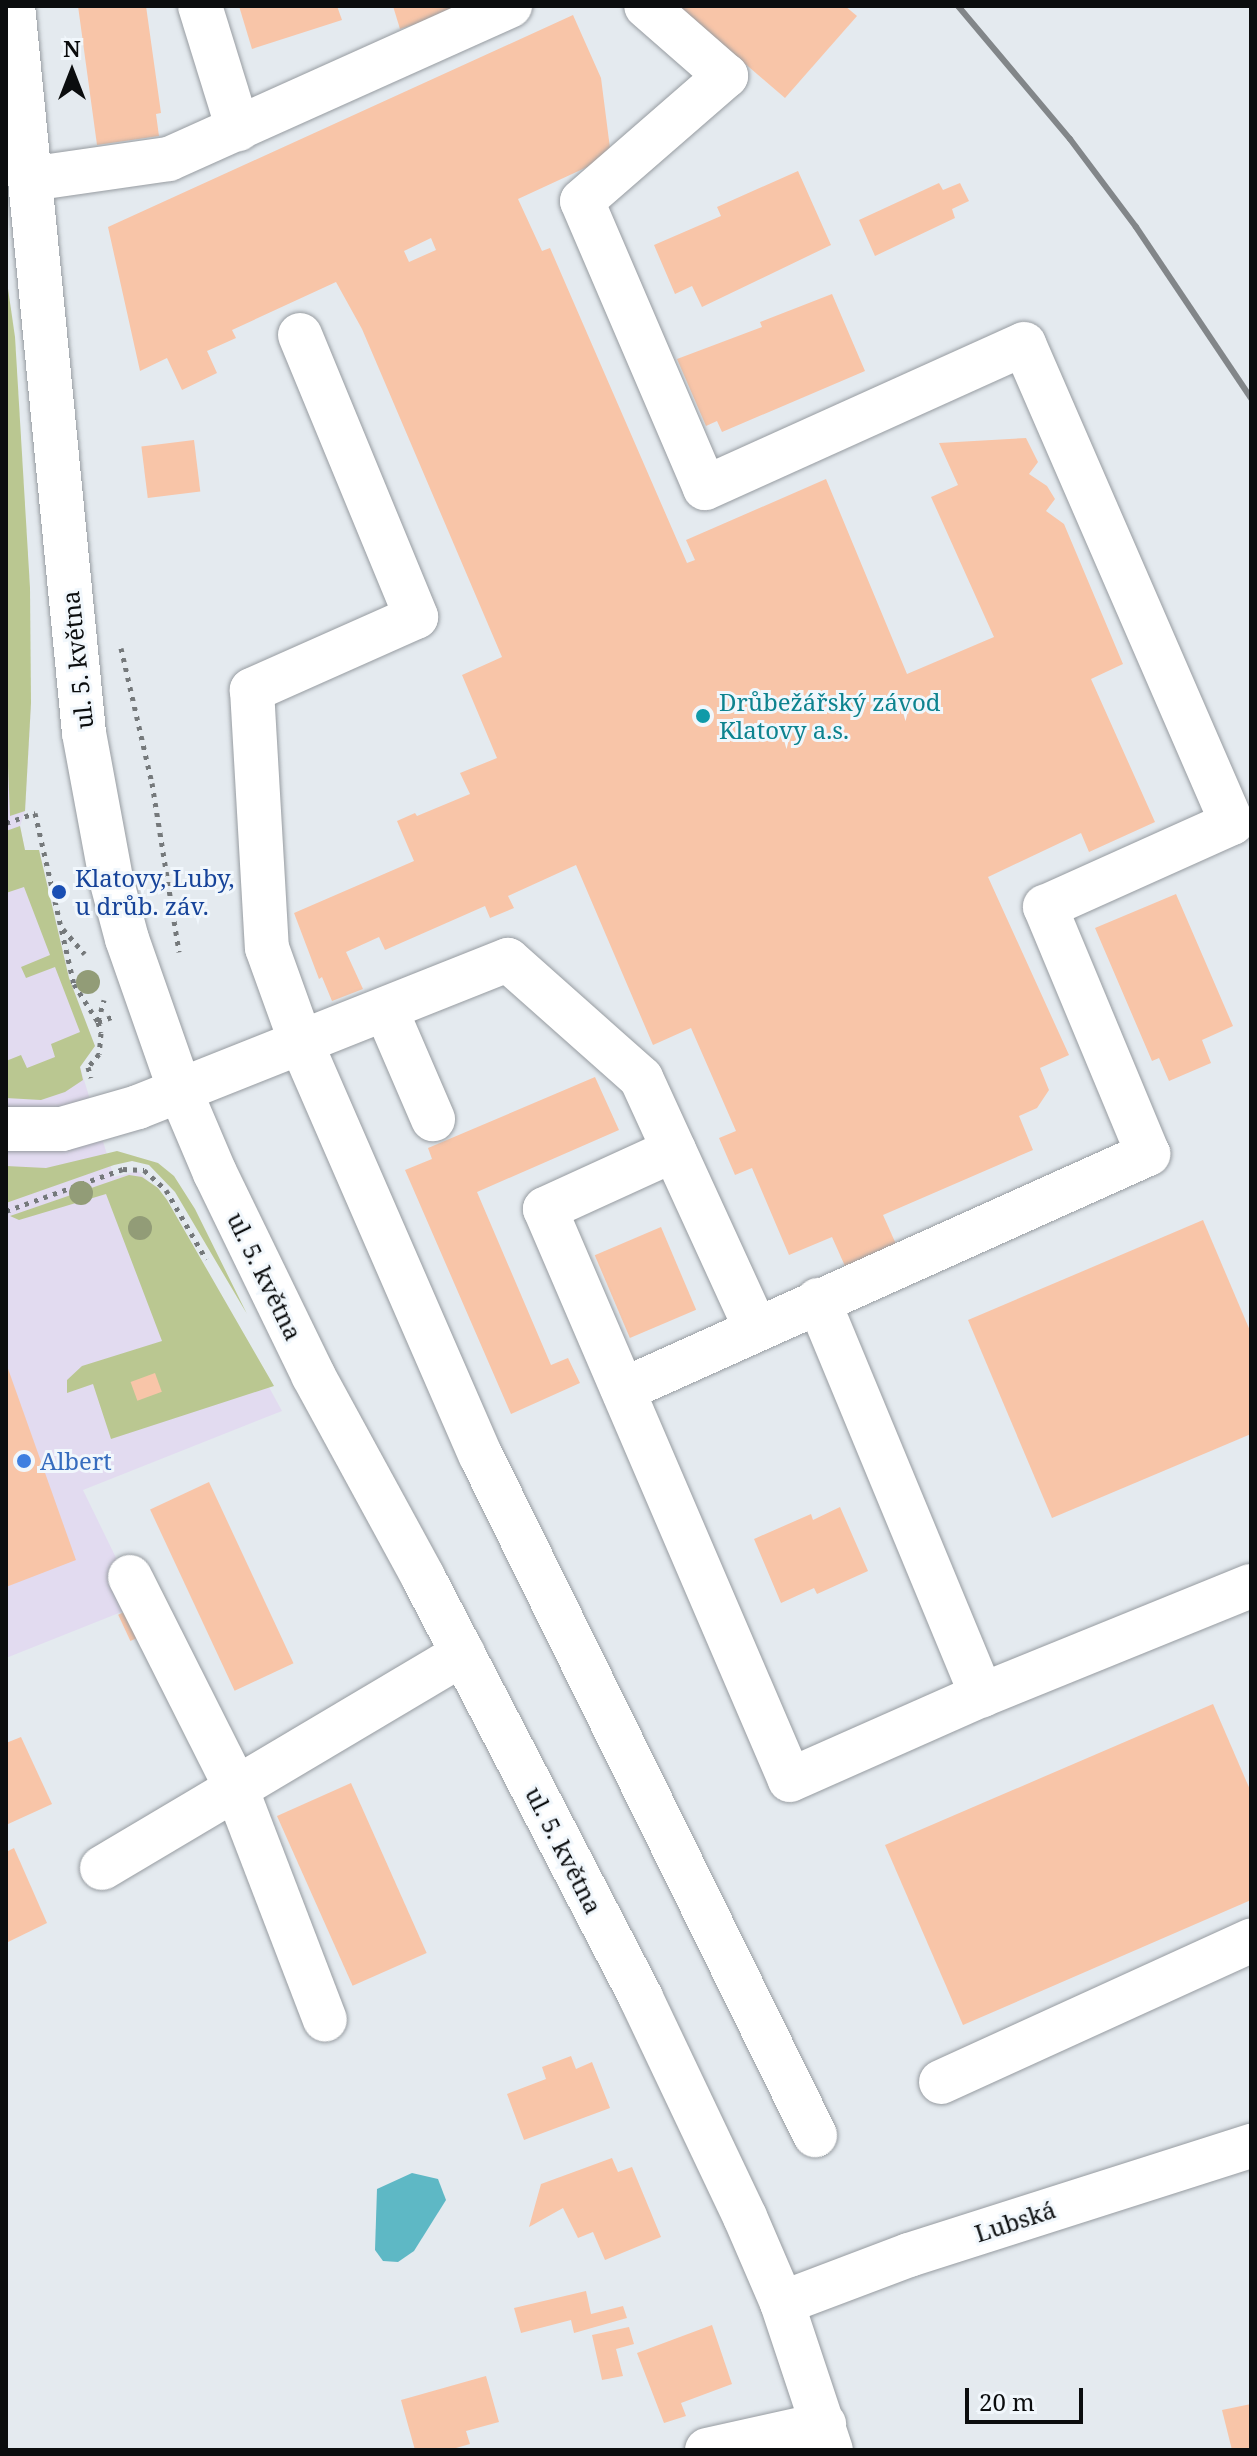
<!DOCTYPE html>
<meta charset="utf-8">
<style>
body{margin:0}
#map{position:relative;width:1257px;height:2456px;overflow:hidden;background:#e4eaef;font-family:"Noto Serif",serif}
div>[style]{position:absolute}
.commercial>*{inset:0;background:#e2dbf0}
.green>*{inset:0;background:#bac791}
.water>*{inset:0;background:#5eb8c5}
.building>*{inset:0;background:#f8c5a8;transform-origin:0 0}
.path>*{height:5px;margin-top:-2.5px;transform-origin:0;background:repeating-linear-gradient(90deg,#75797b 0 4px,transparent 0 10px)}
.roads{filter:drop-shadow(0 0 2px #979ca1) drop-shadow(0 0 2px #979ca1)}
.minor>*{height:44px;margin:-22px;padding:0 22px;transform-origin:22px;border-radius:22px;background:#fff}
.rail>*{height:6px;margin:-3px;padding:0 3px;transform-origin:3px;border-radius:3px;background:#828689}
.trees>*{width:24px;height:24px;margin:-12px;border-radius:50%;background:#929c77}
.dots>*{width:22px;height:22px;translate:-50% -50%;box-sizing:border-box;border:4px solid #f1f7fc;border-radius:50%}
span{translate:-50% -50%;white-space:nowrap;text-align:center;line-height:1.15;-webkit-text-stroke:6px #f1f7fc;paint-order:stroke}
.street-label{font-size:24px;color:#0b0d0e}
.culture-label{font-size:24px;color:#0d838f}
.left{translate:0 -50%;text-align:left}
.transit-label{font-size:24px;color:#164399}
.shop-label{font-size:24px;color:#366cbe}
.frame{position:absolute;inset:0;border:8px solid #0b0d0e;pointer-events:none}
.north{position:absolute;left:32px;top:32px;width:80px;height:80px;-webkit-text-stroke:6px #f1f7fc;paint-order:stroke;rotate:0deg;font-size:22px;font-weight:700;line-height:32px;text-align:center;color:#0b0d0e}
.north::after{content:'';display:block;margin:auto;width:28px;height:36px;background:#0b0d0e;clip-path:polygon(50% 0,100% 100%,50% 72%,0 100%)}
.scale{position:absolute;left:965px;top:2388px;width:118px;height:36px;box-sizing:border-box;border:4px solid #0b0d0e;border-top:0;padding-left:10px;font-size:24px;line-height:28px;white-space:nowrap;color:#0b0d0e;-webkit-text-stroke:6px #f1f7fc;paint-order:stroke}
</style>
<div id="map">
<div class="commercial">
<i style="clip-path:polygon(31px 703px,25px 811px,20px 826px,25px 850px,39px 850px,69px 978px,95px 1046px,80px 1067px,114px 1177px,138px 1171px,167px 1200px,282px 1411px,83px 1490px,139px 1605px,6px 1658px,6px 707px)"></i>
</div>
<div class="green">
<i style="clip-path:polygon(6px 275px,15px 337px,30px 588px,31px 703px,25px 811px,10px 816px,6px 716px)"></i>
<i style="clip-path:polygon(20px 826px,25px 850px,39px 850px,69px 978px,95px 1046px,80px 1067px,83px 1080px,65px 1092px,41px 1100px,6px 1098px,6px 1061px,21px 1055px,27px 1068px,55px 1057px,51px 1044px,80px 1032px,55px 967px,26px 978px,21px 967px,50px 955px,24px 887px,6px 893px,6px 831px)"></i>
<i style="clip-path:polygon(117px 1151px,158px 1163px,174px 1176px,195px 1209px,247px 1314px,175px 1192px,149px 1165px,132px 1161px,114px 1165px,6px 1203px,6px 1166px,46px 1168px)"></i>
<i style="clip-path:polygon(129px 1175px,142px 1177px,158px 1188px,167px 1200px,274px 1386px,111px 1439px,93px 1384px,67px 1393px,67px 1380px,82px 1366px,162px 1341px,106px 1194px,19px 1220px,10px 1216px)"></i>
</div>
<div class="water">
<i style="clip-path:polygon(412px 2173px,438px 2179px,446px 2200px,414px 2251px,398px 2262px,383px 2261px,375px 2250px,377px 2189px)"></i>
</div>
<div class="building">
<i style="clip-path:polygon(78px 6px,146px 6px,161px 113px,156px 114px,159px 136px,97px 145px)"></i>
<i style="clip-path:polygon(239px 6px,337px 6px,342px 20px,252px 49px)"></i>
<i style="clip-path:polygon(393px 6px,470px 6px,470px 7px,400px 29px)"></i>
<i style="clip-path:polygon(678px 6px,845px 6px,857px 16px,785px 98px)"></i>
<i style="clip-path:polygon(evenodd,573px 15px,601px 78px,611px 156px,518px 199px,542px 251px,550px 248px,687px 563px,695px 560px,686px 540px,826px 479px,907px 674px,994px 637px,931px 497px,958px 485px,939px 443px,1026px 438px,1038px 462px,1029px 474px,1047px 486px,1055px 499px,1046px 511px,1064px 524px,1123px 664px,1091px 679px,1155px 822px,1089px 852px,1081px 833px,988px 877px,1069px 1055px,1040px 1068px,1049px 1090px,1037px 1108px,1019px 1116px,1033px 1150px,883px 1215px,900px 1253px,849px 1275px,832px 1237px,789px 1255px,752px 1168px,735px 1175px,719px 1138px,736px 1131px,691px 1028px,653px 1045px,576px 865px,508px 896px,514px 908px,490px 918px,485px 906px,385px 950px,379px 937px,346px 952px,363px 989px,332px 1001px,322px 977px,319px 979px,294px 913px,414px 861px,397px 821px,415px 813px,417px 816px,470px 794px,460px 773px,497px 758px,462px 675px,502px 657px,362px 329px,336px 282px,232px 330px,236px 338px,207px 351px,217px 373px,182px 390px,167px 358px,140px 371px,108px 227px,573px 15px,431px 238px,436px 250px,409px 262px,404px 251px,431px 238px)"></i>
<i style="clip-path:polygon(798px 171px,831px 245px,702px 307px,692px 286px,675px 294px,654px 245px,721px 216px,717px 207px)"></i>
<i style="clip-path:polygon(939px 183px,943px 190px,960px 183px,969px 201px,952px 209px,955px 218px,875px 256px,859px 220px)"></i>
<i style="clip-path:polygon(832px 294px,865px 371px,722px 432px,717px 421px,706px 426px,677px 359px,762px 327px,760px 322px)"></i>
<i style="left:194px;top:440px;width:52px;height:53px;rotate:83deg"></i>
<i style="clip-path:polygon(1176px 894px,1233px 1026px,1202px 1040px,1211px 1063px,1169px 1081px,1159px 1058px,1152px 1061px,1095px 928px)"></i>
<i style="clip-path:polygon(595px 1077px,619px 1130px,477px 1192px,551px 1365px,568px 1358px,580px 1383px,511px 1414px,405px 1170px,432px 1159px,428px 1148px)"></i>
<i style="clip-path:polygon(1203px 1220px,1251px 1333px,1251px 1434px,1052px 1518px,968px 1320px)"></i>
<i style="left:661px;top:1227px;width:90px;height:72px;rotate:67deg"></i>
<i style="clip-path:polygon(6px 1363px,76px 1560px,6px 1587px)"></i>
<i style="left:155px;top:1373px;width:20px;height:26px;rotate:70deg"></i>
<i style="left:209px;top:1482px;width:200px;height:65px;rotate:65deg"></i>
<i style="clip-path:polygon(840px 1507px,868px 1571px,817px 1594px,814px 1588px,781px 1603px,754px 1539px,811px 1514px,813px 1520px)"></i>
<i style="left:139px;top:1605px;width:29px;height:23px;rotate:65deg"></i>
<i style="clip-path:polygon(1213px 1704px,1251px 1792px,1251px 1900px,963px 2025px,885px 1845px)"></i>
<i style="clip-path:polygon(21px 1737px,52px 1804px,6px 1825px,6px 1743px)"></i>
<i style="left:351px;top:1783px;width:186px;height:81px;rotate:66deg"></i>
<i style="clip-path:polygon(14px 1848px,47px 1923px,6px 1943px,6px 1852px)"></i>
<i style="clip-path:polygon(571px 2056px,576px 2069px,592px 2062px,610px 2108px,524px 2140px,507px 2094px,546px 2079px,542px 2067px)"></i>
<i style="clip-path:polygon(612px 2158px,618px 2172px,632px 2167px,661px 2237px,605px 2260px,593px 2232px,578px 2238px,563px 2208px,529px 2227px,541px 2184px)"></i>
<i style="clip-path:polygon(586px 2291px,591px 2314px,623px 2306px,627px 2318px,574px 2333px,571px 2320px,521px 2333px,514px 2308px)"></i>
<i style="clip-path:polygon(712px 2325px,732px 2384px,681px 2403px,686px 2416px,664px 2423px,637px 2353px)"></i>
<i style="clip-path:polygon(629px 2327px,634px 2344px,616px 2349px,623px 2376px,602px 2380px,592px 2335px)"></i>
<i style="clip-path:polygon(486px 2376px,499px 2422px,466px 2431px,470px 2444px,449px 2450px,415px 2450px,401px 2400px)"></i>
<i style="clip-path:polygon(1251px 2404px,1251px 2450px,1232px 2450px,1222px 2410px)"></i>
</div>
<div class="path">
<i style="left:121px;top:648px;width:139px;rotate:77.1deg"></i>
<i style="left:152px;top:783px;width:171px;rotate:80.9deg"></i>
<i style="left:6px;top:823px;width:31px;rotate:-19deg"></i>
<i style="left:35px;top:813px;width:175px;rotate:77.2deg"></i>
<i style="left:74px;top:984px;width:45px;rotate:57.7deg"></i>
<i style="left:98px;top:1022px;width:11px;rotate:75deg"></i>
<i style="left:101px;top:1033px;width:21px;rotate:95deg"></i>
<i style="left:99px;top:1054px;width:17px;rotate:130deg"></i>
<i style="left:88px;top:1067px;width:11px;rotate:75deg"></i>
<i style="left:63px;top:929px;width:33px;rotate:49deg"></i>
<i style="left:98px;top:1021px;width:22px;rotate:-74deg"></i>
<i style="left:98px;top:1022px;width:15px;rotate:-20deg"></i>
<i style="left:6px;top:1211px;width:124px;rotate:-19.7deg"></i>
<i style="left:123px;top:1169px;width:21px;rotate:3deg"></i>
<i style="left:144px;top:1170px;width:30px;rotate:42deg"></i>
<i style="left:166px;top:1190px;width:80px;rotate:59.9deg"></i>
</div>
<div class="roads">
<div class="minor">
<i style="left:13px;top:6px;width:730px;rotate:84.42deg"></i>
<i style="left:84px;top:733px;width:148px;rotate:79.5deg"></i>
<i style="left:111px;top:879px;width:62px;rotate:75.1deg"></i>
<i style="left:127px;top:939px;width:163px;rotate:70.7deg"></i>
<i style="left:181px;top:1093px;width:87px;rotate:67deg"></i>
<i style="left:215px;top:1173px;width:225px;rotate:64.1deg"></i>
<i style="left:313px;top:1375px;width:230px;rotate:61.4deg"></i>
<i style="left:423px;top:1577px;width:474px;rotate:62.6deg"></i>
<i style="left:641px;top:1998px;width:242px;rotate:64.6deg"></i>
<i style="left:745px;top:2217px;width:94px;rotate:66.7deg"></i>
<i style="left:782px;top:2303px;width:155px;rotate:71.6deg"></i>
<i style="left:200px;top:6px;width:129px;rotate:72.8deg"></i>
<i style="left:30px;top:179px;width:140px;rotate:-8.2deg"></i>
<i style="left:169px;top:159px;width:374px;rotate:-24.2deg"></i>
<i style="left:300px;top:335px;width:305px;rotate:67.6deg"></i>
<i style="left:416px;top:617px;width:180px;rotate:156deg"></i>
<i style="left:252px;top:690px;width:258px;rotate:86.7deg"></i>
<i style="left:267px;top:948px;width:103px;rotate:70.2deg"></i>
<i style="left:302px;top:1045px;width:448px;rotate:66.5deg"></i>
<i style="left:481px;top:1456px;width:757px;rotate:63.81deg"></i>
<i style="left:386px;top:1010px;width:119px;rotate:66.7deg"></i>
<i style="left:6px;top:1129px;width:56px"></i>
<i style="left:62px;top:1129px;width:79px;rotate:-16.1deg"></i>
<i style="left:138px;top:1107px;width:398px;rotate:-21.7deg"></i>
<i style="left:508px;top:960px;width:178px;rotate:41.6deg"></i>
<i style="left:641px;top:1078px;width:276px;rotate:65.4deg"></i>
<i style="left:674px;top:1150px;width:142px;rotate:155.4deg"></i>
<i style="left:545px;top:1209px;width:621px;rotate:66.78deg"></i>
<i style="left:790px;top:1780px;width:210px;rotate:-23.9deg"></i>
<i style="left:982px;top:1695px;width:290px;rotate:-22.1deg"></i>
<i style="left:818px;top:1300px;width:428px;rotate:67.5deg"></i>
<i style="left:623px;top:1390px;width:576px;rotate:-24.21deg"></i>
<i style="left:1148px;top:1154px;width:268px;rotate:-112.6deg"></i>
<i style="left:1045px;top:907px;width:205px;rotate:-24.2deg"></i>
<i style="left:1232px;top:823px;width:522px;rotate:-113.47deg"></i>
<i style="left:1024px;top:344px;width:350px;rotate:155.7deg"></i>
<i style="left:705px;top:488px;width:312px;rotate:-113.2deg"></i>
<i style="left:582px;top:201px;width:191px;rotate:-41deg"></i>
<i style="left:726px;top:76px;width:106px;rotate:-138.8deg"></i>
<i style="left:130px;top:1577px;width:236px;rotate:63.3deg"></i>
<i style="left:236px;top:1788px;width:248px;rotate:69deg"></i>
<i style="left:102px;top:1868px;width:420px;rotate:-30.7deg"></i>
<i style="left:941px;top:2082px;width:341px;rotate:-24.5deg"></i>
<i style="left:782px;top:2303px;width:136px;rotate:-20.7deg"></i>
<i style="left:909px;top:2255px;width:359px;rotate:-17.7deg"></i>
<i style="left:707px;top:2450px;width:120px;rotate:-12.5deg"></i>
</div>
</div>
<div class="rail">
<i style="left:958px;top:6px;width:174px;rotate:49.9deg"></i>
<i style="left:1070px;top:139px;width:110px;rotate:53.1deg"></i>
<i style="left:1136px;top:227px;width:206px;rotate:56.1deg"></i>
</div>
<div class="trees">
<i style="left:88px;top:982px"></i>
<i style="left:81px;top:1193px"></i>
<i style="left:140px;top:1228px"></i>
</div>
<div class="dots">
<i style="left:703px;top:716px;background:#0f9aa8"></i>
<i style="left:59px;top:892px;background:#1a4fb4"></i>
<i style="left:24px;top:1461px;background:#3f7fe0"></i>
</div>
<div class="street-label">
<span style="left:77px;top:660px;rotate:-96deg">ul. 5. května</span>
<span style="left:265px;top:1276px;rotate:64deg">ul. 5. května</span>
<span style="left:564px;top:1850px;rotate:63deg">ul. 5. května</span>
<span style="left:1015px;top:2221px;rotate:-18deg">Lubská</span>
</div>
<div class="culture-label">
<span class="left" style="left:719px;top:716px">Drůbežářský závod<br>Klatovy a.s.</span>
</div>
<div class="transit-label">
<span class="left" style="left:75px;top:892px">Klatovy, Luby,<br>u drůb. záv.</span>
</div>
<div class="shop-label">
<span class="left" style="left:40px;top:1461px">Albert</span>
</div>
<div class="frame"></div>
<div class="north">N</div>
<div class="scale">20 m</div>
</div>
